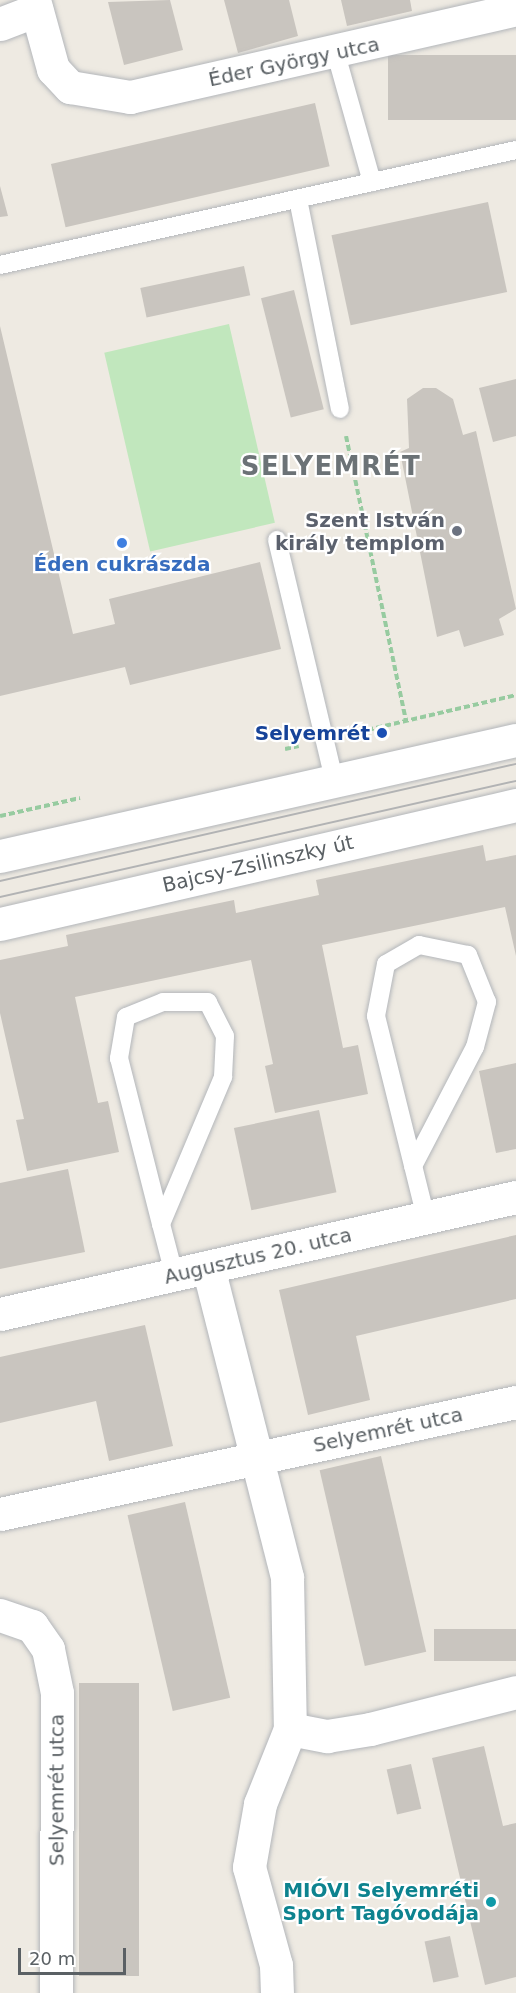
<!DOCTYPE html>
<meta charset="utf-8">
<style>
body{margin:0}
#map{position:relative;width:516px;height:1993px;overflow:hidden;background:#eeeae2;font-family:"DejaVu Sans",sans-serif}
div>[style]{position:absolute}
.green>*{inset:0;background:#c1e7bd;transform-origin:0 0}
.building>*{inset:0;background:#c9c5bf;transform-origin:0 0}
.path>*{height:4px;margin-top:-2px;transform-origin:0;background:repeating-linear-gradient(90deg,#97cba0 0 6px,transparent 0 9px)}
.roads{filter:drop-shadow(0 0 2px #b3b6ba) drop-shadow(0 0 2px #b3b6ba)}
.service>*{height:18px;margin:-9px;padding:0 9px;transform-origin:9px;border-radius:9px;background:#fff}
.minor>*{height:33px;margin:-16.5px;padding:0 16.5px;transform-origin:16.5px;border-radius:16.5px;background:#fff}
.tertiary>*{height:33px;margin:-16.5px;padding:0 16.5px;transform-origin:16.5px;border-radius:16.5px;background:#fff}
.tram>*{height:1.5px;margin:-0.75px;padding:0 0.75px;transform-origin:0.75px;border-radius:0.75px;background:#b2b3b4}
.dots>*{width:16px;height:16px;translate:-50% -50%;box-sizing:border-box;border:3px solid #fff;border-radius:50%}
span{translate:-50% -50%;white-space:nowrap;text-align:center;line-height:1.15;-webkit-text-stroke:4.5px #fff;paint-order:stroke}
.street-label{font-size:20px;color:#5a6064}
.worship-label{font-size:20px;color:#5b616d;font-weight:700}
.right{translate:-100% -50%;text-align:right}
.shop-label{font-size:20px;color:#366cbe;font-weight:700}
.transit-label{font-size:20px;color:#164399;font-weight:700}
.culture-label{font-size:20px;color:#0d838f;font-weight:700}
.district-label{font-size:26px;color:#6b7276;font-weight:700;letter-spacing:1.5px}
.scale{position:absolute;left:18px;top:1948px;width:108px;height:27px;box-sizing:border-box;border:3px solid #5a6064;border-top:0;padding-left:8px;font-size:18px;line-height:21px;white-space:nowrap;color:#5a6064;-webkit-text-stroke:4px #fff;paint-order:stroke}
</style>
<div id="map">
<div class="green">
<i style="left:229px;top:324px;width:204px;height:128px;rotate:77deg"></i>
</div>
<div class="building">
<i style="clip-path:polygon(170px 0,183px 50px,124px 65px,108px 2px)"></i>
<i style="clip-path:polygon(224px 0,289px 0,298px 36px,238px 53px)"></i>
<i style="clip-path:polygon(341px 0,410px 0,412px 11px,347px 26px)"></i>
<i style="left:516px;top:55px;width:65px;height:128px;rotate:90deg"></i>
<i style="left:315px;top:103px;width:65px;height:271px;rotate:77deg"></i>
<i style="clip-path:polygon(0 186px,8px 216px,0 217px)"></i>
<i style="left:488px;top:202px;width:92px;height:160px;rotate:78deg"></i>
<i style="left:244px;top:266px;width:30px;height:106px;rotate:78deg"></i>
<i style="left:294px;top:290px;width:123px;height:34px;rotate:76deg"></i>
<i style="clip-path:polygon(0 326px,73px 634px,115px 624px,109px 599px,260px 562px,281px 649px,130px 685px,125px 667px,0 696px)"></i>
<i style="clip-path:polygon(516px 379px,516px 436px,493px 442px,479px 388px)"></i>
<i style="clip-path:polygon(423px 388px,436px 388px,453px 399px,463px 435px,476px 431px,516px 609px,499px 619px,504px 635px,464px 647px,459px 630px,437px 637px,400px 452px,409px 448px,407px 399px)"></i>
<i style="clip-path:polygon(483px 845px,486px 861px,516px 855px,516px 956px,505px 907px,322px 945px,343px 1048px,358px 1045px,368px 1094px,275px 1113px,265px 1066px,273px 1064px,251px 960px,75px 997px,98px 1103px,108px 1101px,119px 1152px,27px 1171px,16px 1120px,24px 1119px,0 1013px,0 960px,68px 946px,66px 935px,234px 900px,236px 913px,319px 895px,316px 880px)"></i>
<i style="clip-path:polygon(516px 1063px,516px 1149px,496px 1153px,479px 1071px)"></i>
<i style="left:319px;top:1110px;width:84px;height:87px;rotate:78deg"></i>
<i style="clip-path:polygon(68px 1169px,85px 1252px,0 1269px,0 1183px)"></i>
<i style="clip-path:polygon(516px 1235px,516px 1299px,356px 1336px,370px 1400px,308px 1415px,279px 1290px)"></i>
<i style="clip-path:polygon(145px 1325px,173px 1446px,109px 1461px,96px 1401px,0 1423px,0 1357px)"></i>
<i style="left:381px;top:1456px;width:201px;height:63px;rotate:77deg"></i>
<i style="left:185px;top:1502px;width:201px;height:59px;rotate:77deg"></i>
<i style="left:516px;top:1629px;width:32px;height:82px;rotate:90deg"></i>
<i style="left:79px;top:1683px;width:60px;height:293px"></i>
<i style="clip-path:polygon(484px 1746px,503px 1826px,516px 1823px,516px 1977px,485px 1985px,432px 1758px)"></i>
<i style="left:411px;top:1764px;width:46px;height:25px;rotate:77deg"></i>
<i style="left:450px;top:1936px;width:42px;height:26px;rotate:78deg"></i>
</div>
<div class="path">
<i style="left:346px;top:436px;width:291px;rotate:78.1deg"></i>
<i style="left:350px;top:734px;width:171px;rotate:-13.2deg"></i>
<i style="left:285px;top:749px;width:14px;rotate:-12deg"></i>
<i style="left:0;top:816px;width:82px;rotate:-12.7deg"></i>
</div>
<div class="roads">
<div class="service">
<i style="left:336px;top:54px;width:133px;rotate:74.3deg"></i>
<i style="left:298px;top:199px;width:214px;rotate:78.7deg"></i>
<i style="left:0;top:265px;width:529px;rotate:-12.56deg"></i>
<i style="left:277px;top:540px;width:246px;rotate:76.6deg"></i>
<i style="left:413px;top:1166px;width:134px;rotate:-62.5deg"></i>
<i style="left:475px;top:1047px;width:47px;rotate:-75.1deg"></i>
<i style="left:487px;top:1002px;width:51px;rotate:-112deg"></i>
<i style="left:468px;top:955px;width:50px;rotate:-168.5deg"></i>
<i style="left:419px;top:945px;width:38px;rotate:150deg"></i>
<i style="left:386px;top:964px;width:53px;rotate:100.9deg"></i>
<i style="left:376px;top:1016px;width:208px;rotate:76.1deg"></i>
<i style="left:161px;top:1224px;width:160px;rotate:-67.1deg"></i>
<i style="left:223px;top:1077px;width:41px;rotate:-87.2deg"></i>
<i style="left:225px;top:1036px;width:38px;rotate:-117deg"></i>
<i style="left:208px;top:1002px;width:45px;rotate:180deg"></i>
<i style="left:163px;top:1002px;width:40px;rotate:158deg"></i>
<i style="left:126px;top:1017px;width:42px;rotate:99.7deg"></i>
<i style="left:119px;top:1058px;width:171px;rotate:75.8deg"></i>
<i style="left:161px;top:1224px;width:52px;rotate:75.4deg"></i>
</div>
<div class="minor">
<i style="left:34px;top:0;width:72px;rotate:74.6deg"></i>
<i style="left:53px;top:69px;width:25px;rotate:47deg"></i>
<i style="left:70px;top:87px;width:61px;rotate:9.5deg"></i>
<i style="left:130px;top:97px;width:396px;rotate:-12.8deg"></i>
<i style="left:0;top:24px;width:39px;rotate:-21deg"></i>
<i style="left:208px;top:1267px;width:320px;rotate:75.7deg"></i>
<i style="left:287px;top:1577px;width:152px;rotate:88.9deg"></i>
<i style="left:290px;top:1729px;width:81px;rotate:111.8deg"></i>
<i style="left:260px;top:1804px;width:64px;rotate:99.9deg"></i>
<i style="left:249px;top:1867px;width:102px;rotate:74.6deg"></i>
<i style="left:276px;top:1965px;width:28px;rotate:88deg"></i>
<i style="left:0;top:1314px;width:529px;rotate:-12.78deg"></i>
<i style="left:0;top:1514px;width:528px;rotate:-12.25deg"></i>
<i style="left:0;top:1615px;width:34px;rotate:19deg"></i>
<i style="left:32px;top:1626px;width:28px;rotate:55deg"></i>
<i style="left:48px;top:1649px;width:45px;rotate:78.4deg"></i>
<i style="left:57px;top:1693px;width:300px;rotate:90.2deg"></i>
<i style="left:290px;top:1729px;width:38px;rotate:11deg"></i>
<i style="left:327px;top:1736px;width:44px;rotate:-9.2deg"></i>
<i style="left:370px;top:1729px;width:151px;rotate:-14.2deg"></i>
</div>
<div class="tertiary">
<i style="left:0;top:856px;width:529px;rotate:-12.67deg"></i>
<i style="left:0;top:924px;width:530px;rotate:-12.99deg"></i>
</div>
</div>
<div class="tram">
<i style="left:0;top:881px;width:529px;rotate:-12.78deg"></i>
<i style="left:0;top:897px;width:529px;rotate:-12.67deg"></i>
</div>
<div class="dots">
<i style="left:457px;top:531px;background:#6b7280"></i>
<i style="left:122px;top:543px;background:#3f7fe0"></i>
<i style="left:382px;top:733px;background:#1a4fb4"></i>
<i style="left:491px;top:1902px;background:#0f9aa8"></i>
</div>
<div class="street-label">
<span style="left:294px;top:62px;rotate:-12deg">Éder György utca</span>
<span style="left:258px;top:864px;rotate:-13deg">Bajcsy-Zsilinszky út</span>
<span style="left:258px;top:1256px;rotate:-13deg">Augusztus 20. utca</span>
<span style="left:388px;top:1430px;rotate:-12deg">Selyemrét utca</span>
<span style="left:57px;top:1790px;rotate:-90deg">Selyemrét utca</span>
</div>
<div class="worship-label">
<span class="right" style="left:445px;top:532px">Szent István<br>király templom</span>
</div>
<div class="shop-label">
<span style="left:122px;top:564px">Éden cukrászda</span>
</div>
<div class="transit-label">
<span class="right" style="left:370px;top:733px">Selyemrét</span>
</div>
<div class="culture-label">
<span class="right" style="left:479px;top:1902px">MIÓVI Selyemréti<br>Sport Tagóvodája</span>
</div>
<div class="district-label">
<span style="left:331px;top:467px">SELYEMRÉT</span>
</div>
<div class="scale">20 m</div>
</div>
